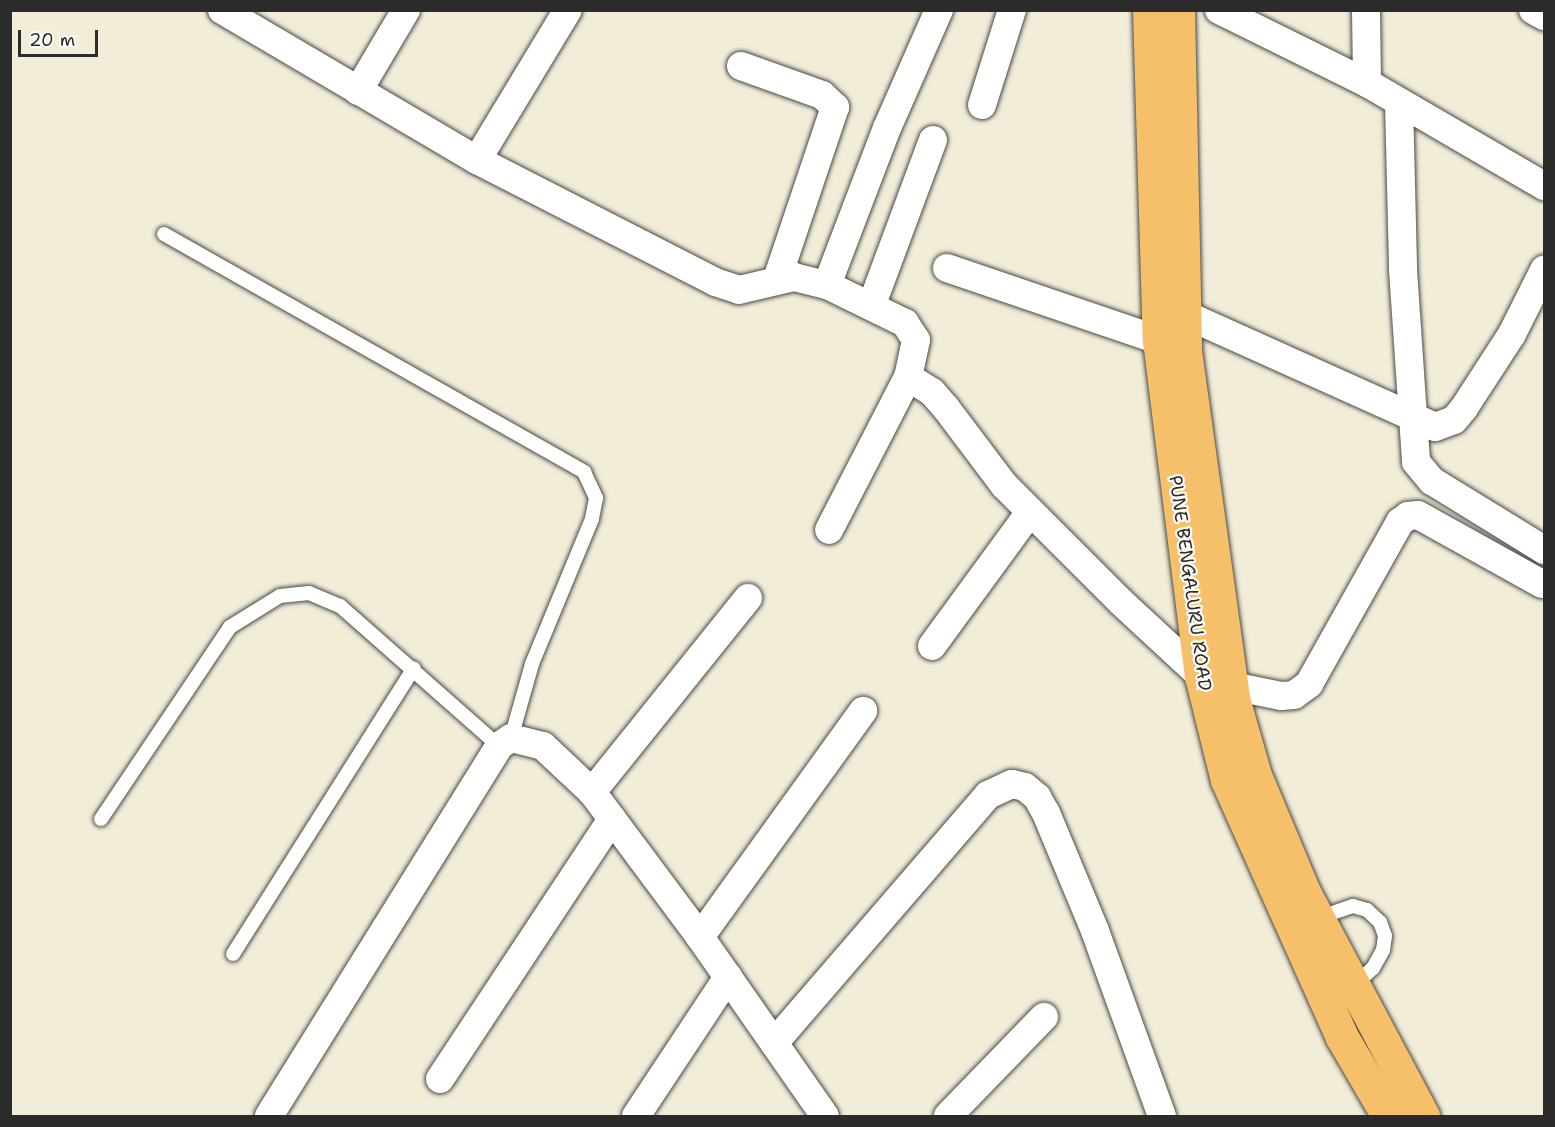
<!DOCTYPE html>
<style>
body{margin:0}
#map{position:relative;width:1555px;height:1127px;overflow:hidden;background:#f2edd8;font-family:"Shantell Sans",sans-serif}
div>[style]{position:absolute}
.roads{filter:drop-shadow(0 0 2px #494845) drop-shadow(0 0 2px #494845)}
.service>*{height:14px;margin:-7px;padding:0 7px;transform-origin:7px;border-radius:7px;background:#fff}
.minor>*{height:28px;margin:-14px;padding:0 14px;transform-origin:14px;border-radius:14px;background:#fff}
.primary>*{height:33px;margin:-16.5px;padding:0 16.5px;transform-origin:16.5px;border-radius:16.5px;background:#f6c06b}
span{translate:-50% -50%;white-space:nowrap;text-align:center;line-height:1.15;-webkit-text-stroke:4.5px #fdfcf7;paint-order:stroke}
.street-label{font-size:18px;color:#2b2b2b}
.frame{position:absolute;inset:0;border:12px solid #2b2b2b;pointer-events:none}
.scale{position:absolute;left:18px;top:30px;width:80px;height:27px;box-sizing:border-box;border:3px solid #2b2b2b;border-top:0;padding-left:8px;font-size:18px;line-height:21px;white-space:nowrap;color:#2b2b2b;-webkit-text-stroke:4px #fdfcf7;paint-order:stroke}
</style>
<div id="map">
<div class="roads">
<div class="service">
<i style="left:164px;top:234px;width:483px;rotate:29.5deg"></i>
<i style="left:584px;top:472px;width:29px;rotate:65deg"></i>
<i style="left:596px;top:498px;width:21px;rotate:101deg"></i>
<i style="left:592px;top:519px;width:157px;rotate:112.5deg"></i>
<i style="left:532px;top:664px;width:77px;rotate:105.8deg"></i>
<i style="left:101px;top:819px;width:231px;rotate:-56.1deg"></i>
<i style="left:230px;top:627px;width:59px;rotate:-31.8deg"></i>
<i style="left:280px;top:596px;width:29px;rotate:-6deg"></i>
<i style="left:309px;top:593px;width:34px;rotate:23deg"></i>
<i style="left:340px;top:606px;width:212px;rotate:41.4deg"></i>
<i style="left:1318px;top:918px;width:37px;rotate:-19deg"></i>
<i style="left:1353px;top:906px;width:15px;rotate:16deg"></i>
<i style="left:1367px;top:910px;width:18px;rotate:43deg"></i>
<i style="left:1380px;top:922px;width:15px;rotate:70deg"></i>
<i style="left:1385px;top:936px;width:14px;rotate:98deg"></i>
<i style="left:1383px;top:950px;width:21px;rotate:119deg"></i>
<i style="left:1373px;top:968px;width:25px;rotate:138deg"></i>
<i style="left:233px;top:954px;width:338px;rotate:-57.7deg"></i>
</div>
<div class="minor">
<i style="left:222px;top:10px;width:296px;rotate:30.5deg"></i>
<i style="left:477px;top:160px;width:267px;rotate:27.1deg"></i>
<i style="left:715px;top:282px;width:25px;rotate:18deg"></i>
<i style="left:739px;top:290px;width:57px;rotate:-13.3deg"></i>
<i style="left:794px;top:277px;width:34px;rotate:14deg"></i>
<i style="left:827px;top:285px;width:87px;rotate:26deg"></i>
<i style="left:905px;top:323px;width:20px;rotate:57deg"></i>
<i style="left:916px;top:340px;width:38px;rotate:102deg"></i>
<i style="left:908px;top:377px;width:172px;rotate:117.3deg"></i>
<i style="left:1219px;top:10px;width:165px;rotate:26.3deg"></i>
<i style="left:1367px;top:83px;width:205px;rotate:30.2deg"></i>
<i style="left:1366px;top:10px;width:73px;rotate:89.2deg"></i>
<i style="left:1533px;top:10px;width:13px;rotate:29deg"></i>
<i style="left:741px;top:66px;width:86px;rotate:19.7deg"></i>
<i style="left:822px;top:95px;width:18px;rotate:43deg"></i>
<i style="left:835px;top:107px;width:182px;rotate:108.6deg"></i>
<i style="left:358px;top:91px;width:94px;rotate:-59.3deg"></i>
<i style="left:1399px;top:102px;width:168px;rotate:88.6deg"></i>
<i style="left:1403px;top:270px;width:192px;rotate:86.1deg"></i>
<i style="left:1416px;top:462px;width:25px;rotate:50deg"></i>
<i style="left:1432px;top:481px;width:132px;rotate:31.6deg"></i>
<i style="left:982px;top:105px;width:100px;rotate:-72.5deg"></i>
<i style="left:477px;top:160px;width:175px;rotate:-58.8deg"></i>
<i style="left:947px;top:268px;width:224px;rotate:18.8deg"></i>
<i style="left:827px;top:285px;width:168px;rotate:-69.1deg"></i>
<i style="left:887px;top:128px;width:129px;rotate:-66.2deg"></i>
<i style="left:872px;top:304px;width:175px;rotate:-69.6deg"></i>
<i style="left:1184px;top:314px;width:275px;rotate:24.2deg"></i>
<i style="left:1435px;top:427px;width:20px;rotate:-20deg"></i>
<i style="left:1454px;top:420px;width:16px;rotate:-50deg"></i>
<i style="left:1464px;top:408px;width:88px;rotate:-57deg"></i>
<i style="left:1512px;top:334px;width:72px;rotate:-63.4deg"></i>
<i style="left:908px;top:377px;width:28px;rotate:32deg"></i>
<i style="left:932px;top:392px;width:21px;rotate:49deg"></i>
<i style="left:946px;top:408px;width:96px;rotate:53deg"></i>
<i style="left:1004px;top:485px;width:165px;rotate:45deg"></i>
<i style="left:1121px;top:602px;width:109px;rotate:42.8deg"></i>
<i style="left:932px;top:646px;width:166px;rotate:-53.8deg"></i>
<i style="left:1232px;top:686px;width:50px;rotate:11.5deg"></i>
<i style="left:1281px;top:696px;width:13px;rotate:-4deg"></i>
<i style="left:1294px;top:695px;width:19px;rotate:-36deg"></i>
<i style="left:1309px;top:684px;width:186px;rotate:-60.7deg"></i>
<i style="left:1400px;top:522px;width:10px;rotate:-37deg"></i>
<i style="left:1408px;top:516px;width:10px;rotate:-6deg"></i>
<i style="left:1418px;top:515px;width:142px;rotate:29.1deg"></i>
<i style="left:592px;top:792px;width:249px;rotate:-51.2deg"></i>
<i style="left:700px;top:937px;width:279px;rotate:-54.2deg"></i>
<i style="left:774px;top:1043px;width:328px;rotate:-49.2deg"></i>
<i style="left:988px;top:795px;width:26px;rotate:-25deg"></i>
<i style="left:1012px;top:784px;width:13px;rotate:13deg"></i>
<i style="left:1025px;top:787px;width:16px;rotate:40deg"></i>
<i style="left:1037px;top:797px;width:18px;rotate:61deg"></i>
<i style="left:1046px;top:813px;width:128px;rotate:67.4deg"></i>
<i style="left:1095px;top:931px;width:197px;rotate:70.1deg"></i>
<i style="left:440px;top:1079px;width:312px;rotate:-56.5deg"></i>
<i style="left:269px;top:1116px;width:436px;rotate:-58.1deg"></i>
<i style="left:499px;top:746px;width:14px;rotate:-34deg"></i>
<i style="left:511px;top:738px;width:33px;rotate:14deg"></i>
<i style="left:543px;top:746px;width:67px;rotate:43.2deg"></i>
<i style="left:592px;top:792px;width:181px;rotate:53.3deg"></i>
<i style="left:700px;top:937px;width:218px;rotate:55.1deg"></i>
<i style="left:636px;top:1116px;width:167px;rotate:-56.5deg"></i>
<i style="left:948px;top:1116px;width:138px;rotate:-45.9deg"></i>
</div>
<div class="primary">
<i style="left:1149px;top:10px;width:330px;rotate:88.3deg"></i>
<i style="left:1159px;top:340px;width:339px;rotate:82.9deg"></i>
<i style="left:1201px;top:676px;width:107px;rotate:76deg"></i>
<i style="left:1227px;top:780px;width:282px;rotate:65.9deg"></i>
<i style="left:1342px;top:1037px;width:91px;rotate:59.8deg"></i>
<i style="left:1178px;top:10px;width:341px;rotate:88.8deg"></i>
<i style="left:1185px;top:351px;width:354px;rotate:82.1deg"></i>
<i style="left:1234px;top:702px;width:76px;rotate:74deg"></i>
<i style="left:1255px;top:775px;width:127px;rotate:67.3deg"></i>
<i style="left:1304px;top:892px;width:254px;rotate:62deg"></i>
</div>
</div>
<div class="street-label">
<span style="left:1190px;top:583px;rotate:82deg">PUNE BENGALURU ROAD</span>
</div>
<div class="frame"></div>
<div class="scale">20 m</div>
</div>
